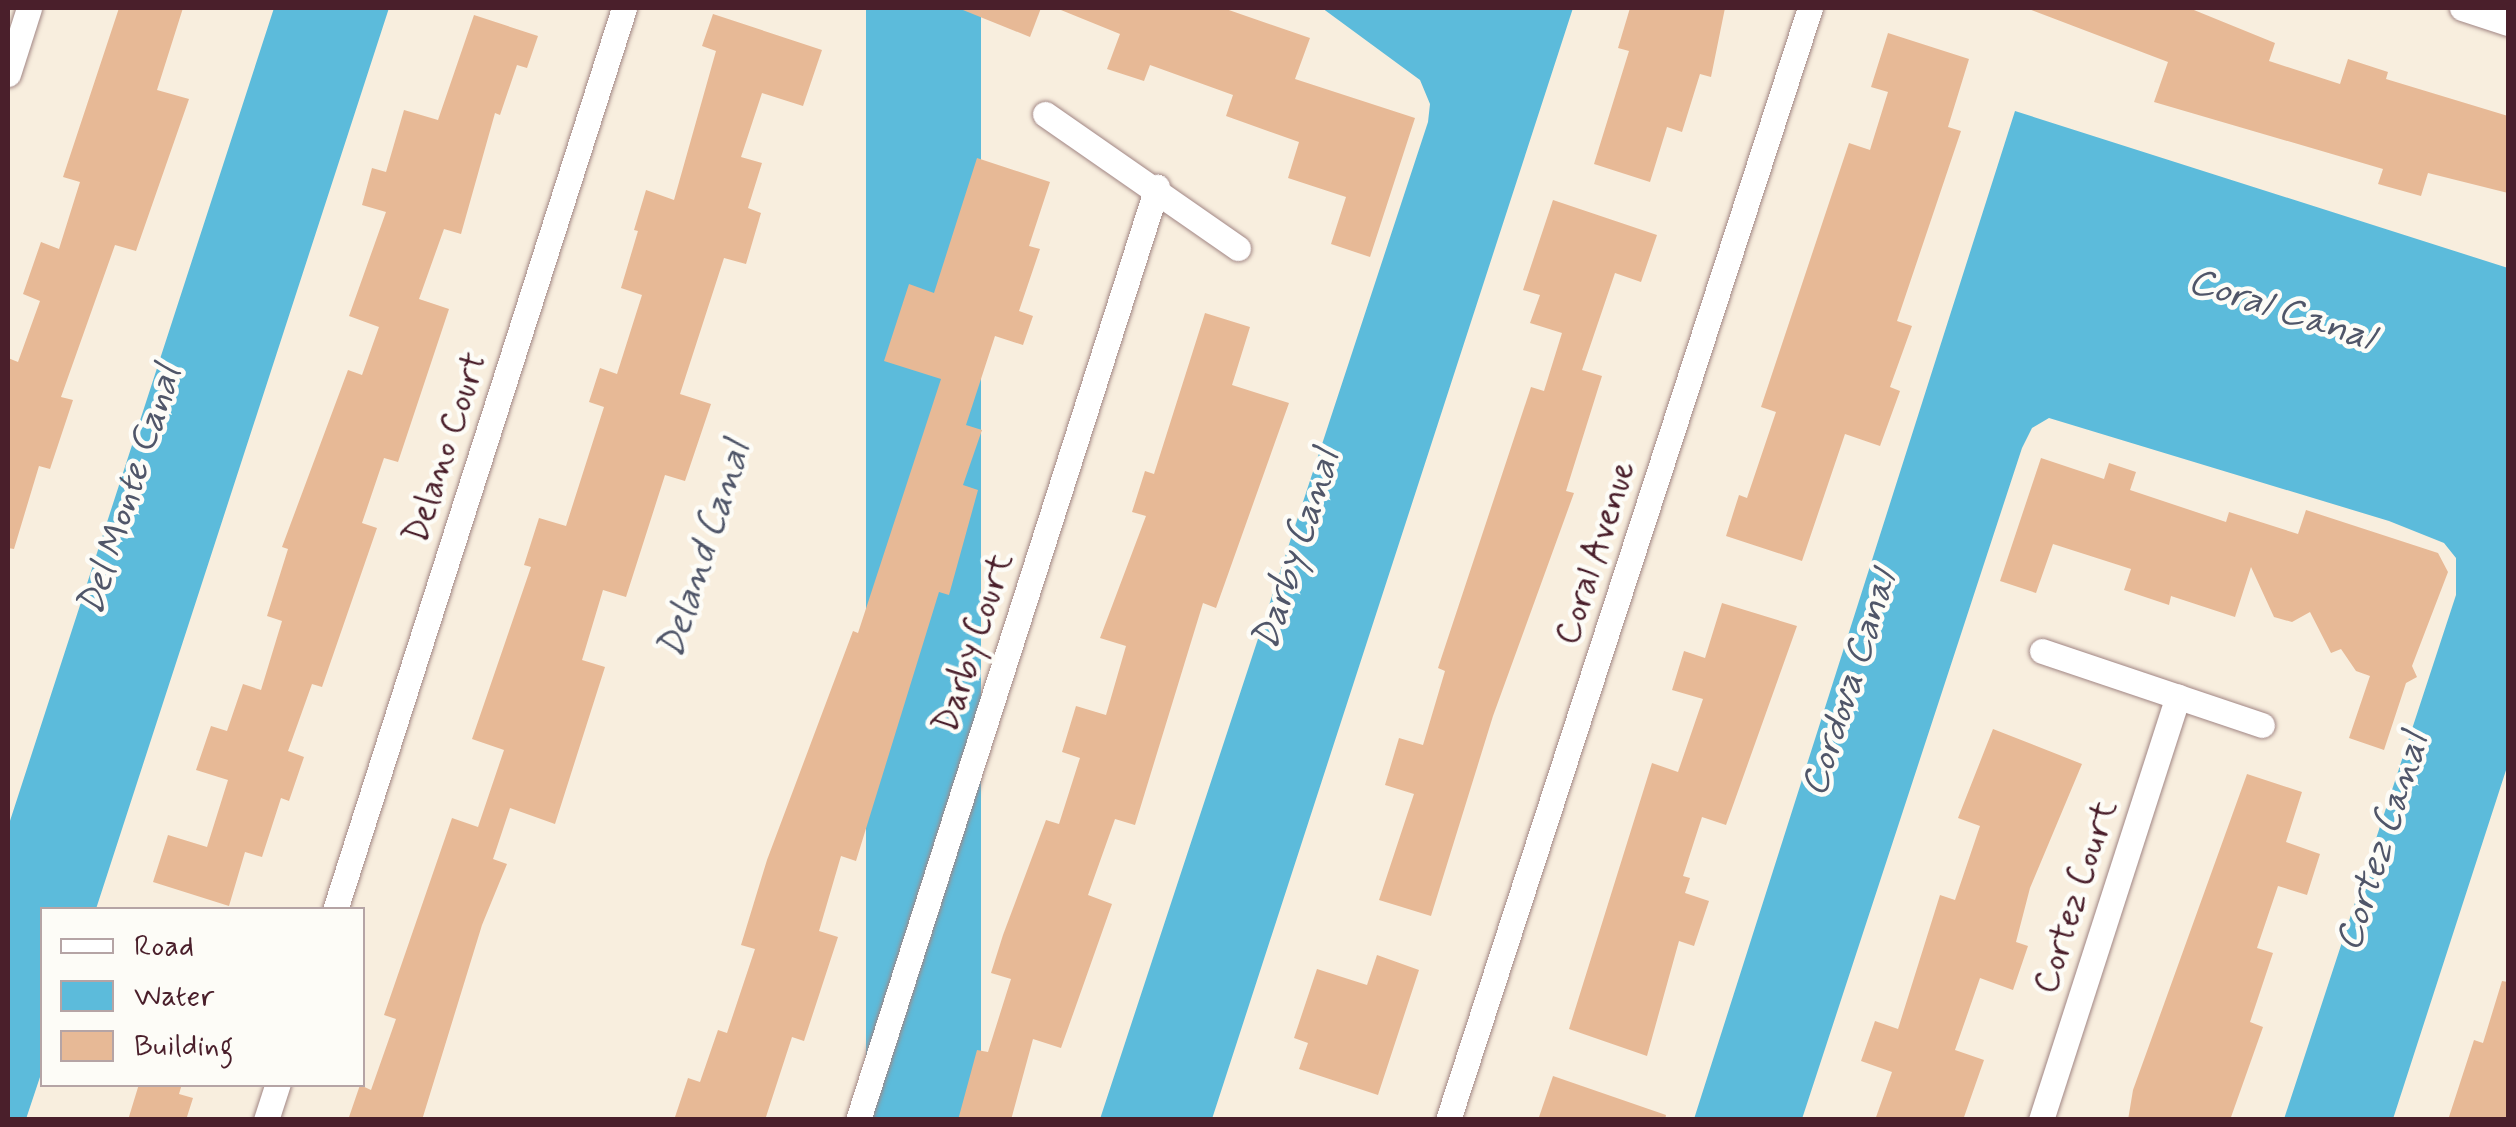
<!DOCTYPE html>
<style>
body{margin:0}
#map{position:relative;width:2516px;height:1127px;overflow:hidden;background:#f8eede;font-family:Mynerve,sans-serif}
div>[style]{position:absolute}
.water>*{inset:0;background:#5cbbdb;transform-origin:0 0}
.building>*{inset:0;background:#e7b996}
.roads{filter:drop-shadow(0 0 2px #a18684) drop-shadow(0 0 2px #a18684)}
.street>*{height:25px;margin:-12.5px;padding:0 12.5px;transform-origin:12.5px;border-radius:12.5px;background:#fff}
span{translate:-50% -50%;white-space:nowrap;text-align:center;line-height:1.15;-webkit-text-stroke:9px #fdfcf7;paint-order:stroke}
.street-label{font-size:35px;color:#4a1f2b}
.water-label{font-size:38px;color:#505669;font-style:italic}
.frame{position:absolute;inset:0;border:10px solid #4a1f2b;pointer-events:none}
.legend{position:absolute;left:40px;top:907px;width:325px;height:180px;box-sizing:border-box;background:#fdfcf7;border:2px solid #b5a4a5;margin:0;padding:12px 18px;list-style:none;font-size:30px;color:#4a1f2b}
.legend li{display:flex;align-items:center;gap:20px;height:50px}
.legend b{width:50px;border:2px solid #b5a4a5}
</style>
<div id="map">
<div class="water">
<i style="clip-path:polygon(274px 8px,389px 8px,96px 909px,42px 910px,42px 1071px,26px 1119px,8px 1119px,8px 827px)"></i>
<i style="left:866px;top:8px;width:115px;height:1168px"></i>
<i style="clip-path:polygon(1322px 8px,1573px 8px,1212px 1119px,1100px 1119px,1428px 122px,1430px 104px,1420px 80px)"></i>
<i style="clip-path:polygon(2015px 111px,2508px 268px,2508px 764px,2393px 1119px,2284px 1119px,2456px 595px,2456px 558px,2444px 543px,2389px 521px,2049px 418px,2032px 428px,2022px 448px,1802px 1119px,1694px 1119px)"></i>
</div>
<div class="building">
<i style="clip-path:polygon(119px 8px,183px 8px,157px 90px,189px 99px,136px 251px,115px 245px,61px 397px,73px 400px,50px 469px,39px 466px,14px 549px,8px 548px,8px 358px,18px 362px,40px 301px,23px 294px,41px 242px,59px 249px,80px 182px,63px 177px)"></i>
<i style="clip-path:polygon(958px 8px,1041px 8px,1030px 37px)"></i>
<i style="clip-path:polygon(1056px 8px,1223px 8px,1310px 38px,1295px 79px,1415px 118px,1370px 257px,1331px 244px,1346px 197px,1288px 178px,1299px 142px,1226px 116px,1233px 95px,1150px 65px,1144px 81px,1107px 69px,1120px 34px)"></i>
<i style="clip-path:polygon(1630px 8px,1725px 8px,1711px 77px,1700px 74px,1682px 132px,1667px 127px,1650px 182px,1594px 164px,1629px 51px,1618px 48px)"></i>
<i style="clip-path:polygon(2026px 8px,2189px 8px,2275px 43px,2269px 61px,2340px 84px,2348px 59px,2388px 72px,2386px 79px,2508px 116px,2508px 193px,2428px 173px,2421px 196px,2378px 184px,2383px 169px,2154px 102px,2168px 62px)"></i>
<i style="clip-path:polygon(713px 14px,822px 50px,803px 106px,762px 93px,741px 157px,762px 163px,748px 208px,761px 213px,746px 264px,724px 258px,680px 394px,711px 404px,685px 481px,665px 475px,626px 597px,603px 590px,582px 660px,605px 667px,555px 824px,510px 808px,493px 859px,507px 864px,482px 925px,422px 1120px,348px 1120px,360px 1085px,371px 1090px,396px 1019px,384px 1015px,452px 818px,478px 827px,504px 750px,472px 739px,531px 567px,524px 565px,539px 518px,566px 526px,604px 407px,589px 402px,600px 368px,617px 374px,642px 295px,621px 288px,638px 231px,634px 230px,646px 190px,674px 200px,716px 51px,702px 46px)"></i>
<i style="clip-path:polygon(474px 15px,538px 36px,527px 68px,517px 65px,500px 115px,495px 113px,461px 234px,444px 229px,419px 299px,449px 309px,398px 462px,384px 458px,362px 523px,377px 528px,322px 687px,312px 684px,288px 751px,304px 757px,289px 801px,281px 798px,262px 857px,245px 852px,229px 906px,153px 882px,168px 835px,207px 847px,228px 780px,196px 770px,211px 726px,227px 731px,243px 684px,261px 690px,282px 621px,267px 616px,288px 549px,282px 547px,348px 370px,362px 375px,379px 327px,349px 316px,386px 212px,362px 205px,372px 168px,386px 172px,404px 110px,438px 120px)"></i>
<i style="clip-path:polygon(1888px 33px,1969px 59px,1948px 127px,1961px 131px,1897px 321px,1912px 326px,1890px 387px,1900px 391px,1880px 446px,1845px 434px,1802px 561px,1726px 536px,1739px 495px,1747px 498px,1776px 412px,1761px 407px,1849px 143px,1870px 150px,1888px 92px,1871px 87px)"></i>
<i style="clip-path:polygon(977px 158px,1050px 182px,1029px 246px,1040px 249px,1019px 311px,1033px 316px,1023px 345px,995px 336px,966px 425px,982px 430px,963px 485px,978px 490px,949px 595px,939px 592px,856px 861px,841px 856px,819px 931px,838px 937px,804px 1041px,792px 1037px,765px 1120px,674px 1120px,688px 1078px,700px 1082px,718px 1030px,727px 1033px,755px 949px,741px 945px,767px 860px,853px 631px,858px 633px,941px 379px,884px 361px,909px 284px,934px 293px)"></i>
<i style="clip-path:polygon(1553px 200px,1657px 235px,1641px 282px,1615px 273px,1582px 370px,1602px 376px,1566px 491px,1574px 493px,1493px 716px,1431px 916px,1379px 900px,1414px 794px,1385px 785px,1399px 738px,1423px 745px,1445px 671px,1438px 668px,1531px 387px,1544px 391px,1562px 333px,1530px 323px,1540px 295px,1523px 290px)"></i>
<i style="clip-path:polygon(1205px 313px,1250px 327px,1232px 385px,1289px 403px,1216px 608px,1203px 603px,1135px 825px,1115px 819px,1088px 895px,1112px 904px,1061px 1048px,1033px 1039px,1011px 1120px,958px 1120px,977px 1050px,988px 1052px,1011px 979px,991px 973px,1003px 935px,1046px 820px,1059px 824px,1080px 758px,1062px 752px,1076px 706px,1106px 715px,1126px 646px,1100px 638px,1146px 516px,1132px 512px,1145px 471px,1154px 474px)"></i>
<i style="clip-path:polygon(2041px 458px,2104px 479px,2109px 463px,2136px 472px,2130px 490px,2226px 522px,2229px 512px,2298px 534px,2306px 510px,2438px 553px,2448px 572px,2412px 666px,2417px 677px,2406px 683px,2384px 750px,2349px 738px,2370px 676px,2356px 671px,2341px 649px,2331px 653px,2310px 612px,2292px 622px,2274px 617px,2251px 567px,2235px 617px,2171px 596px,2169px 605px,2124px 590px,2131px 569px,2053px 544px,2036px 593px,2000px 581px)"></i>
<i style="clip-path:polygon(1722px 603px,1797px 626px,1726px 825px,1702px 817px,1683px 876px,1690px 878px,1685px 893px,1709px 901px,1694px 946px,1679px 941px,1647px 1056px,1569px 1029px,1652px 763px,1678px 772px,1703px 699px,1672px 690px,1684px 651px,1705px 658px)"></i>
<i style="clip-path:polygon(1993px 729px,2082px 764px,2030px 888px,2016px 942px,2028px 946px,2013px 990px,1980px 978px,1955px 1050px,1984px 1060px,1963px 1120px,1875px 1120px,1892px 1072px,1861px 1061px,1875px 1021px,1898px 1029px,1940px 895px,1955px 900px,1980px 826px,1958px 818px)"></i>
<i style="clip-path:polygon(2247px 774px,2302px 792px,2286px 842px,2320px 854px,2307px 895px,2278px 886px,2257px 948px,2273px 953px,2250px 1022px,2263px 1027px,2230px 1120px,2128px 1120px,2133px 1090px)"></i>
<i style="clip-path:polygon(1377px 955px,1419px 970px,1378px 1095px,1299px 1069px,1308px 1043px,1294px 1038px,1317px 969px,1367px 985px)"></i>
<i style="clip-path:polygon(2502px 981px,2508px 982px,2508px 1120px,2448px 1120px,2474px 1040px,2483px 1043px)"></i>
<i style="clip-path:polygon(1553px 1076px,1666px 1115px,1665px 1120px,1538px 1120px)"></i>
<i style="clip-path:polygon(139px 1084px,182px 1084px,179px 1094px,193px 1098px,186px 1120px,128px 1120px)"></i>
</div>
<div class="roads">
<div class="street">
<i style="left:2462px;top:8px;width:48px;rotate:18.1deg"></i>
<i style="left:8px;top:74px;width:69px;rotate:-72.3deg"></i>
<i style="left:1045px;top:114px;width:235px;rotate:34.8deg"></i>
<i style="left:2042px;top:651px;width:232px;rotate:18.6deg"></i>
<i style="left:335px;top:910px;width:947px;rotate:-72.23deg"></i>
<i style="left:266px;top:1120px;width:38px;rotate:-72deg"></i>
<i style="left:858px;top:1120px;width:980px;rotate:-72.23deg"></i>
<i style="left:1448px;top:1120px;width:1169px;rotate:-71.97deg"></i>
<i style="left:2041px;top:1120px;width:445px;rotate:-72.1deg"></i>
</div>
</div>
<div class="street-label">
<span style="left:446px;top:448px;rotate:-72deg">Delano Court</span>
<span style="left:1596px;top:553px;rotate:-72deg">Coral Avenue</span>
<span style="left:974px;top:643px;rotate:-72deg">Darby Court</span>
<span style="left:2076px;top:897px;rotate:-72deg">Cortez Court</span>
</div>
<div class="water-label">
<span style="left:2281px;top:310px;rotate:18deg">Coral Canal</span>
<span style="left:130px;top:491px;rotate:-72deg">Del Monte Canal</span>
<span style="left:705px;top:550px;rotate:-72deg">Deland Canal</span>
<span style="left:1297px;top:550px;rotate:-72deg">Darby Canal</span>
<span style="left:1850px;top:684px;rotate:-72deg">Cordova Canal</span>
<span style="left:2383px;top:842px;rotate:-72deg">Cortez Canal</span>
</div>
<div class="frame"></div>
<ul class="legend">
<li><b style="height:12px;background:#fff"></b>Road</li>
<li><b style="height:28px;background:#5cbbdb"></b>Water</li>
<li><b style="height:28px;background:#e7b996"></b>Building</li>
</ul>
</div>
